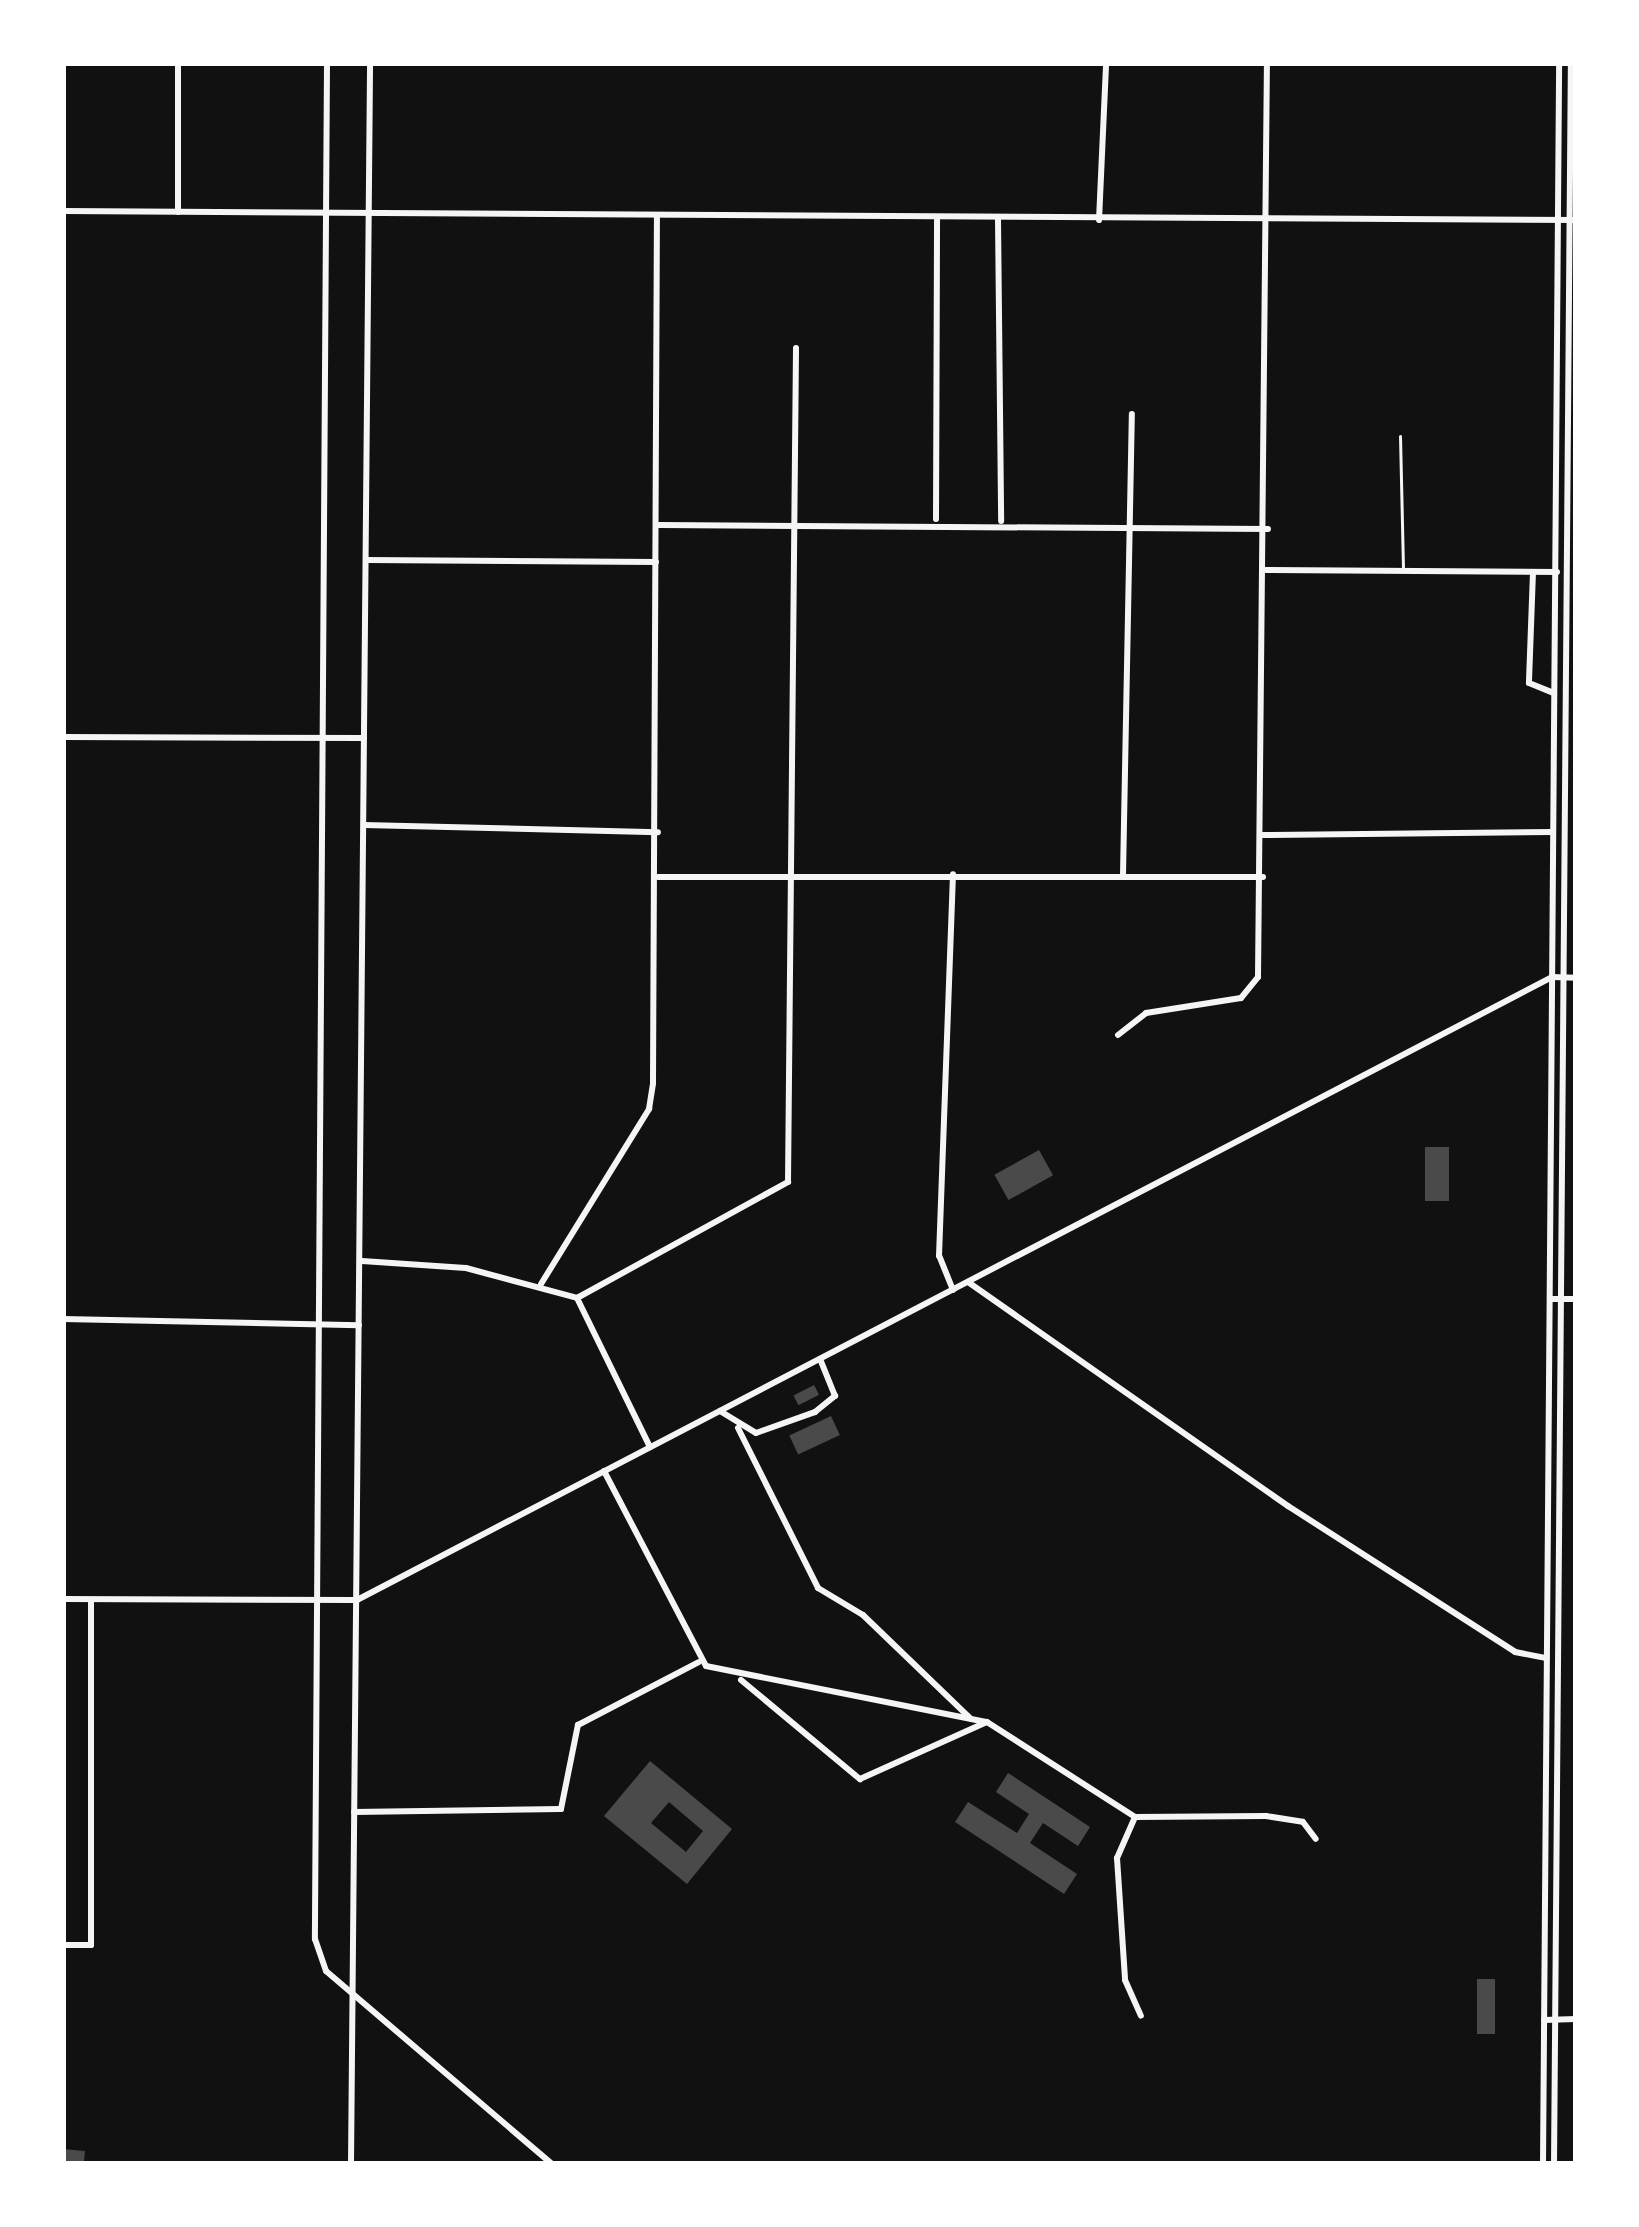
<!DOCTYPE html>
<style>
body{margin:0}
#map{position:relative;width:1639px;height:2227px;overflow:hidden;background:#111;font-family:"DM Sans",sans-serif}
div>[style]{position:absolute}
.building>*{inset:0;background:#4a4a4a;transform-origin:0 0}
.service>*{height:3px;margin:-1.5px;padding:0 1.5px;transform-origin:1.5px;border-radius:1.5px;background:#f5f5f5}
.minor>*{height:6px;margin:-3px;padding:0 3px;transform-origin:3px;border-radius:3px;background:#f5f5f5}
span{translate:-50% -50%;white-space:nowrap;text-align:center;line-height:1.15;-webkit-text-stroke:12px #fff;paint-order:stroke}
.frame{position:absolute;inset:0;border:66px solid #fff;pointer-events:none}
</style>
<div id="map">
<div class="building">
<i style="left:1425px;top:1147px;width:24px;height:54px"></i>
<i style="left:1039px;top:1150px;width:29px;height:51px;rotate:61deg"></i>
<i style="left:814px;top:1385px;width:11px;height:23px;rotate:63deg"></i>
<i style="left:831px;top:1416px;width:21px;height:46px;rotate:65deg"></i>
<i style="clip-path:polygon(evenodd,650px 1761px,732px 1829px,687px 1884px,604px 1816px,650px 1761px,669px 1802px,703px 1831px,686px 1852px,651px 1823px,669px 1802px)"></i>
<i style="clip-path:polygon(1008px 1773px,1090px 1827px,1078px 1846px,1043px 1823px,1030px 1843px,1077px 1874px,1064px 1894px,955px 1822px,968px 1802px,1017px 1833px,1029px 1814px,996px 1792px)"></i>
<i style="left:1477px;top:1979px;width:18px;height:55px"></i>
<i style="left:63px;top:2149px;width:22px;height:15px;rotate:5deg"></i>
</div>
<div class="service">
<i style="left:1400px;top:436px;width:131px;rotate:88.7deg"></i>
</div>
<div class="minor">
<i style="left:327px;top:63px;width:1876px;rotate:90.37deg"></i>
<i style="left:315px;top:1939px;width:34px;rotate:71deg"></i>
<i style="left:326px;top:1971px;width:297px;rotate:40.5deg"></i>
<i style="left:63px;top:211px;width:1513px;rotate:0.34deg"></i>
<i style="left:178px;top:212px;width:149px;rotate:-90deg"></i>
<i style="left:998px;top:219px;width:302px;rotate:89.4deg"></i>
<i style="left:1099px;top:220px;width:157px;rotate:-87.4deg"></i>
<i style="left:936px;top:519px;width:301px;rotate:-89.8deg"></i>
<i style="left:659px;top:525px;width:609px;rotate:0.38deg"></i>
<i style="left:366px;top:560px;width:290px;rotate:0.4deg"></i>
<i style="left:1266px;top:570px;width:291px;rotate:0.4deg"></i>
<i style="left:1533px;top:572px;width:111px;rotate:92.1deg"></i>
<i style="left:1529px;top:683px;width:27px;rotate:22deg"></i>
<i style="left:63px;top:737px;width:301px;rotate:0.2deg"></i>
<i style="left:364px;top:825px;width:294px;rotate:1.4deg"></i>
<i style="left:1263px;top:835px;width:290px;rotate:-0.6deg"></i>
<i style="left:1123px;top:875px;width:461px;rotate:-88.9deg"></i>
<i style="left:658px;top:877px;width:605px"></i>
<i style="left:1118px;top:1035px;width:36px;rotate:-38deg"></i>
<i style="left:1146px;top:1013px;width:96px;rotate:-9deg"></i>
<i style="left:1241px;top:998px;width:27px;rotate:-51deg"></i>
<i style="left:1258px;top:977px;width:914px;rotate:-89.44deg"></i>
<i style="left:362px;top:1261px;width:104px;rotate:3.9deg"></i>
<i style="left:466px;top:1268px;width:115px;rotate:15.1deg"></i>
<i style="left:577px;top:1298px;width:166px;rotate:63.9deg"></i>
<i style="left:968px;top:1282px;width:391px;rotate:35deg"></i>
<i style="left:1288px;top:1506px;width:270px;rotate:32.7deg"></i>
<i style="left:1515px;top:1652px;width:32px;rotate:11deg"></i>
<i style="left:541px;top:1284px;width:206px;rotate:-58.3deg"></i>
<i style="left:649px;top:1109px;width:26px;rotate:-81deg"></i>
<i style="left:653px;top:1083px;width:867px;rotate:-89.74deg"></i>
<i style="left:953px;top:1290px;width:37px;rotate:-112deg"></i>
<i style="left:939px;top:1256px;width:382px;rotate:-87.9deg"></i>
<i style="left:577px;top:1298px;width:241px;rotate:-28.8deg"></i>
<i style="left:788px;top:1182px;width:834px;rotate:-89.45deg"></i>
<i style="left:1550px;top:1299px;width:26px"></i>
<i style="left:63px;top:1319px;width:296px;rotate:1.2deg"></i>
<i style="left:720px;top:1411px;width:42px;rotate:31.4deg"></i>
<i style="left:756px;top:1433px;width:63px;rotate:-19.6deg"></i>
<i style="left:815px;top:1412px;width:26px;rotate:-39deg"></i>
<i style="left:835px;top:1396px;width:40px;rotate:-112deg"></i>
<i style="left:738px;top:1428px;width:179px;rotate:63.4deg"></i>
<i style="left:818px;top:1588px;width:52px;rotate:31deg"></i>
<i style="left:863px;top:1615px;width:149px;rotate:43.9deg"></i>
<i style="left:604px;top:1471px;width:220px;rotate:62.4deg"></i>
<i style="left:706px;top:1666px;width:287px;rotate:11.3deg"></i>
<i style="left:987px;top:1722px;width:176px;rotate:32.7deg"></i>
<i style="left:1135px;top:1817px;width:131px;rotate:-0.4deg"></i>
<i style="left:1266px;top:1816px;width:37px;rotate:9deg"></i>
<i style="left:1303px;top:1822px;width:21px;rotate:53deg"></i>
<i style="left:63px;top:1599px;width:294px;rotate:0.2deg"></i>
<i style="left:357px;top:1600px;width:1348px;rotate:-27.53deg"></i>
<i style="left:1552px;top:977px;width:24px;rotate:2deg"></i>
<i style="left:741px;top:1680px;width:155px;rotate:39.8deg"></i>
<i style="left:860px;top:1779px;width:139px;rotate:-24.2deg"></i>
<i style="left:354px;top:1812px;width:207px;rotate:-0.8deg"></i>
<i style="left:561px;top:1809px;width:86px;rotate:-78.6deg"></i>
<i style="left:578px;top:1725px;width:136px;rotate:-27.5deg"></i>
<i style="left:1135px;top:1817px;width:45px;rotate:113.7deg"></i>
<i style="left:1117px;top:1858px;width:122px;rotate:86.2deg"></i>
<i style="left:1125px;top:1980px;width:39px;rotate:66deg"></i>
<i style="left:63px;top:1945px;width:28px"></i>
<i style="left:91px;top:1945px;width:344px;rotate:-90deg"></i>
<i style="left:1544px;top:2020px;width:32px;rotate:-2deg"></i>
<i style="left:351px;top:2164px;width:2101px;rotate:-89.48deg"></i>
<i style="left:1543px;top:2164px;width:2101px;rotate:-89.56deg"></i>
<i style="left:1554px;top:2164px;width:2101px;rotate:-89.54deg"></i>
</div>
<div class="frame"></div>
</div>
